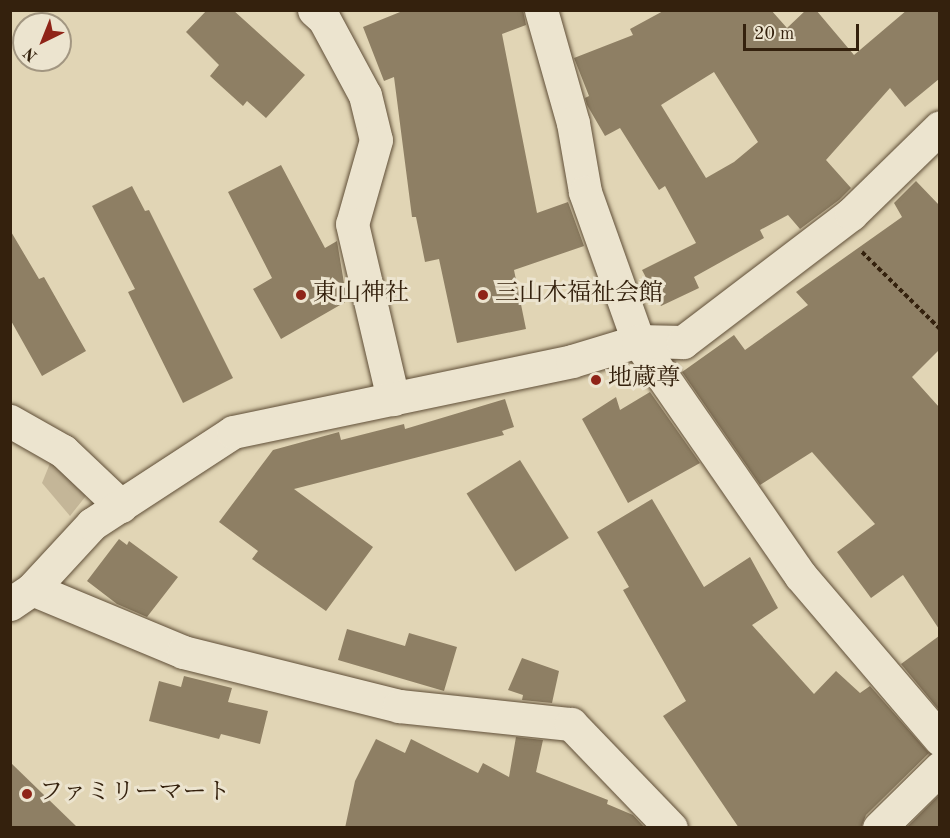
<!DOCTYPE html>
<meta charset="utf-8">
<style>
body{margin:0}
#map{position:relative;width:950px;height:838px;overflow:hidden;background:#e1d5b5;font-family:"Old Standard TT","Noto Serif JP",serif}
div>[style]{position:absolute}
.green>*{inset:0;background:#c4b698}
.building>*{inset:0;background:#8e7f64;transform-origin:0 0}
.path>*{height:4px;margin-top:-2px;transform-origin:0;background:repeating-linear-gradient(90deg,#34210d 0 4.5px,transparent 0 7.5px)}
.roads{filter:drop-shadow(0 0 2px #5f4e37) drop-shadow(0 0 2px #5f4e37)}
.street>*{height:33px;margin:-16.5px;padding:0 16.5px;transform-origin:16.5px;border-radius:16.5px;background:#ece4cf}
.dots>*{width:16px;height:16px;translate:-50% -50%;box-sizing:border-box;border:3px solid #ece4cf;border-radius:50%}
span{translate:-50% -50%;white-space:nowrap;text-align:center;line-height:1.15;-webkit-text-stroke:6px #ece4cf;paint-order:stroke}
.poi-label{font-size:24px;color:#34210d}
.left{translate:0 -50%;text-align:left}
.frame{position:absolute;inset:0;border:12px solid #34210d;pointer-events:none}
.north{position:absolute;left:12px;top:12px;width:60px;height:60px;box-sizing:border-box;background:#ece4cf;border:2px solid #a29681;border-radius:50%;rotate:223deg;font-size:16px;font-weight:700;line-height:24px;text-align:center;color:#34210d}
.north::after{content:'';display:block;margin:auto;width:21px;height:27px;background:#8f2418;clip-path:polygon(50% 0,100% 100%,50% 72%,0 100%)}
.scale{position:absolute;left:743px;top:24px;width:116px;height:27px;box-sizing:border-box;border:3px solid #34210d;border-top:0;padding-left:8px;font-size:18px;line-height:21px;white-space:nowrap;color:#34210d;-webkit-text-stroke:4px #ece4cf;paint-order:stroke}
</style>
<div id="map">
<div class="green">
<i style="clip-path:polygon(53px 456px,97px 482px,70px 516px,42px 483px)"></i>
</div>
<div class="building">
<i style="clip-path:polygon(207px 10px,233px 10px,305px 75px,266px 118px,247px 101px,243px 106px,210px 76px,219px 65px,186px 32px)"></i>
<i style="clip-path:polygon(405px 10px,523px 10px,526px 25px,502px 34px,537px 213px,568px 202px,584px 246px,514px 270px,526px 329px,457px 343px,439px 259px,425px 262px,416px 217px,412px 217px,394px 77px,384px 81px,363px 27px)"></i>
<i style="clip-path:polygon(evenodd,665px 10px,771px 10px,787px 28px,806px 10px,816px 10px,854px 55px,907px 10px,939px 10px,939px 79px,905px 107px,890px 88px,826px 160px,851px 188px,839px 200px,800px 229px,788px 215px,760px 230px,764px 238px,694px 277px,699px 288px,661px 306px,642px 270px,696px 243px,665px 186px,659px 190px,620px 128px,605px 136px,587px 105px,585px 98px,589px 96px,574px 58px,633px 35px,630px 29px,665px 10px,714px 72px,758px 142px,734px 162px,706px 178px,661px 105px,714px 72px)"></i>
<i style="clip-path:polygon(281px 165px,325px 248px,337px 241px,347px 301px,281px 339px,253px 289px,272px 278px,228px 192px)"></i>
<i style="clip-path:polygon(916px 181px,939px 205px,939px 350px,912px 377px,939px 407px,939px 629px,903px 575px,871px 598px,837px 552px,875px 524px,812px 452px,760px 485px,682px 372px,734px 335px,745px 350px,808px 305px,796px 292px,902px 217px,894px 203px)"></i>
<i style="clip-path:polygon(132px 186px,145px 211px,149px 210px,233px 378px,183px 403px,128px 292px,135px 289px,92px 206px)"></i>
<i style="clip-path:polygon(10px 230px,39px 279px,44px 277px,86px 351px,42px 376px,10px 319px)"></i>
<i style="clip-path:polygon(650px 392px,700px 463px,628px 503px,582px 419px,616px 397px,620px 410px)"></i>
<i style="clip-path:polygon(505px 399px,514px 427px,502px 431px,504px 435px,294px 489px,373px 547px,326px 611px,252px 559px,258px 551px,219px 522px,273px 450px,339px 432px,341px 440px,404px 424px,405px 429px)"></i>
<i style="left:520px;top:460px;width:92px;height:63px;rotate:58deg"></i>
<i style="clip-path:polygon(652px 499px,704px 587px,750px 557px,778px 608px,752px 625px,814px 694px,836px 671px,860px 693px,870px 686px,929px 753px,866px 815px,861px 828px,739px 828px,663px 716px,686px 701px,623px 590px,629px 587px,597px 532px)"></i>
<i style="clip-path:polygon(119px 539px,127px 545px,129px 541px,178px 577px,147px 617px,117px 604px,87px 581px)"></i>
<i style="clip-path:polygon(347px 629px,405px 646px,409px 633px,457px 647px,444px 691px,338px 660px)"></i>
<i style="clip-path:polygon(939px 636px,939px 710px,901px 664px)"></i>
<i style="clip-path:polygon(522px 658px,559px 671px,552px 703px,522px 700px,523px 695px,508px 690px)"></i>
<i style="clip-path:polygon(184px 676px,232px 688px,228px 702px,268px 711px,260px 744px,221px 734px,219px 739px,149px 721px,159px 681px,181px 687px)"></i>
<i style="clip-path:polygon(516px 737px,543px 740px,536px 772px,608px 800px,607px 804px,633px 815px,645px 828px,345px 828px,355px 781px,376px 739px,405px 753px,411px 739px,478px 773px,483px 763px,509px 777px)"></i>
<i style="clip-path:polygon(10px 762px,78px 828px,10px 828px)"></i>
<i style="clip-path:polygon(939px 795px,939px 828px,906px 828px)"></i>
</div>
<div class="path">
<i style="left:862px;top:252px;width:110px;rotate:44.6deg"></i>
</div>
<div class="roads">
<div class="street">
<i style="left:314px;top:10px;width:13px;rotate:42deg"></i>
<i style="left:324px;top:19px;width:86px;rotate:61.7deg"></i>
<i style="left:365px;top:95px;width:46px;rotate:76.3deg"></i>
<i style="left:376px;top:140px;width:87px;rotate:105.9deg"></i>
<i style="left:352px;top:224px;width:180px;rotate:76.8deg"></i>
<i style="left:541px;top:10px;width:117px;rotate:74.2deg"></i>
<i style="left:573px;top:123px;width:70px;rotate:80.1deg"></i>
<i style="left:585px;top:192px;width:158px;rotate:70.4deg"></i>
<i style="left:638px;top:341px;width:285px;rotate:55.3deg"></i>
<i style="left:800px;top:575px;width:216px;rotate:49.5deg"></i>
<i style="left:10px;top:421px;width:61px;rotate:29.5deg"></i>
<i style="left:63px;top:451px;width:80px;rotate:43.5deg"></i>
<i style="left:32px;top:589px;width:164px;rotate:22.6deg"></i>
<i style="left:183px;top:652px;width:223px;rotate:14deg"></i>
<i style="left:399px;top:706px;width:173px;rotate:6deg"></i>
<i style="left:571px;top:724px;width:144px;rotate:46.1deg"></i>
<i style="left:10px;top:604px;width:27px;rotate:-34deg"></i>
<i style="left:32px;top:589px;width:88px;rotate:-47.3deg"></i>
<i style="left:92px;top:524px;width:168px;rotate:-33.1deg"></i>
<i style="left:233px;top:432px;width:346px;rotate:-11.8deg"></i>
<i style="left:572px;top:361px;width:69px;rotate:-16.9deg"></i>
<i style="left:638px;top:341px;width:45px;rotate:1.3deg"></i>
<i style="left:683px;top:342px;width:211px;rotate:-37.3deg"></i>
<i style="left:851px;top:214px;width:124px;rotate:-44.3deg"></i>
<i style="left:879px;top:828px;width:86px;rotate:-44.5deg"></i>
</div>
</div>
<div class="dots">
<i style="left:301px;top:295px;background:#8f2418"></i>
<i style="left:483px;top:295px;background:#8f2418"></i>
<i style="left:596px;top:380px;background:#8f2418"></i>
<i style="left:27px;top:794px;background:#8f2418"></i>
</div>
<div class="poi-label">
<span class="left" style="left:313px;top:295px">東山神社</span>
<span class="left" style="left:495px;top:295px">三山木福祉会館</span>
<span class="left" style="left:608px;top:380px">地蔵尊</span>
<span class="left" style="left:39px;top:794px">ファミリーマート</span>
</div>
<div class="frame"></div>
<div class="north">N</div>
<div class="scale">20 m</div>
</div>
